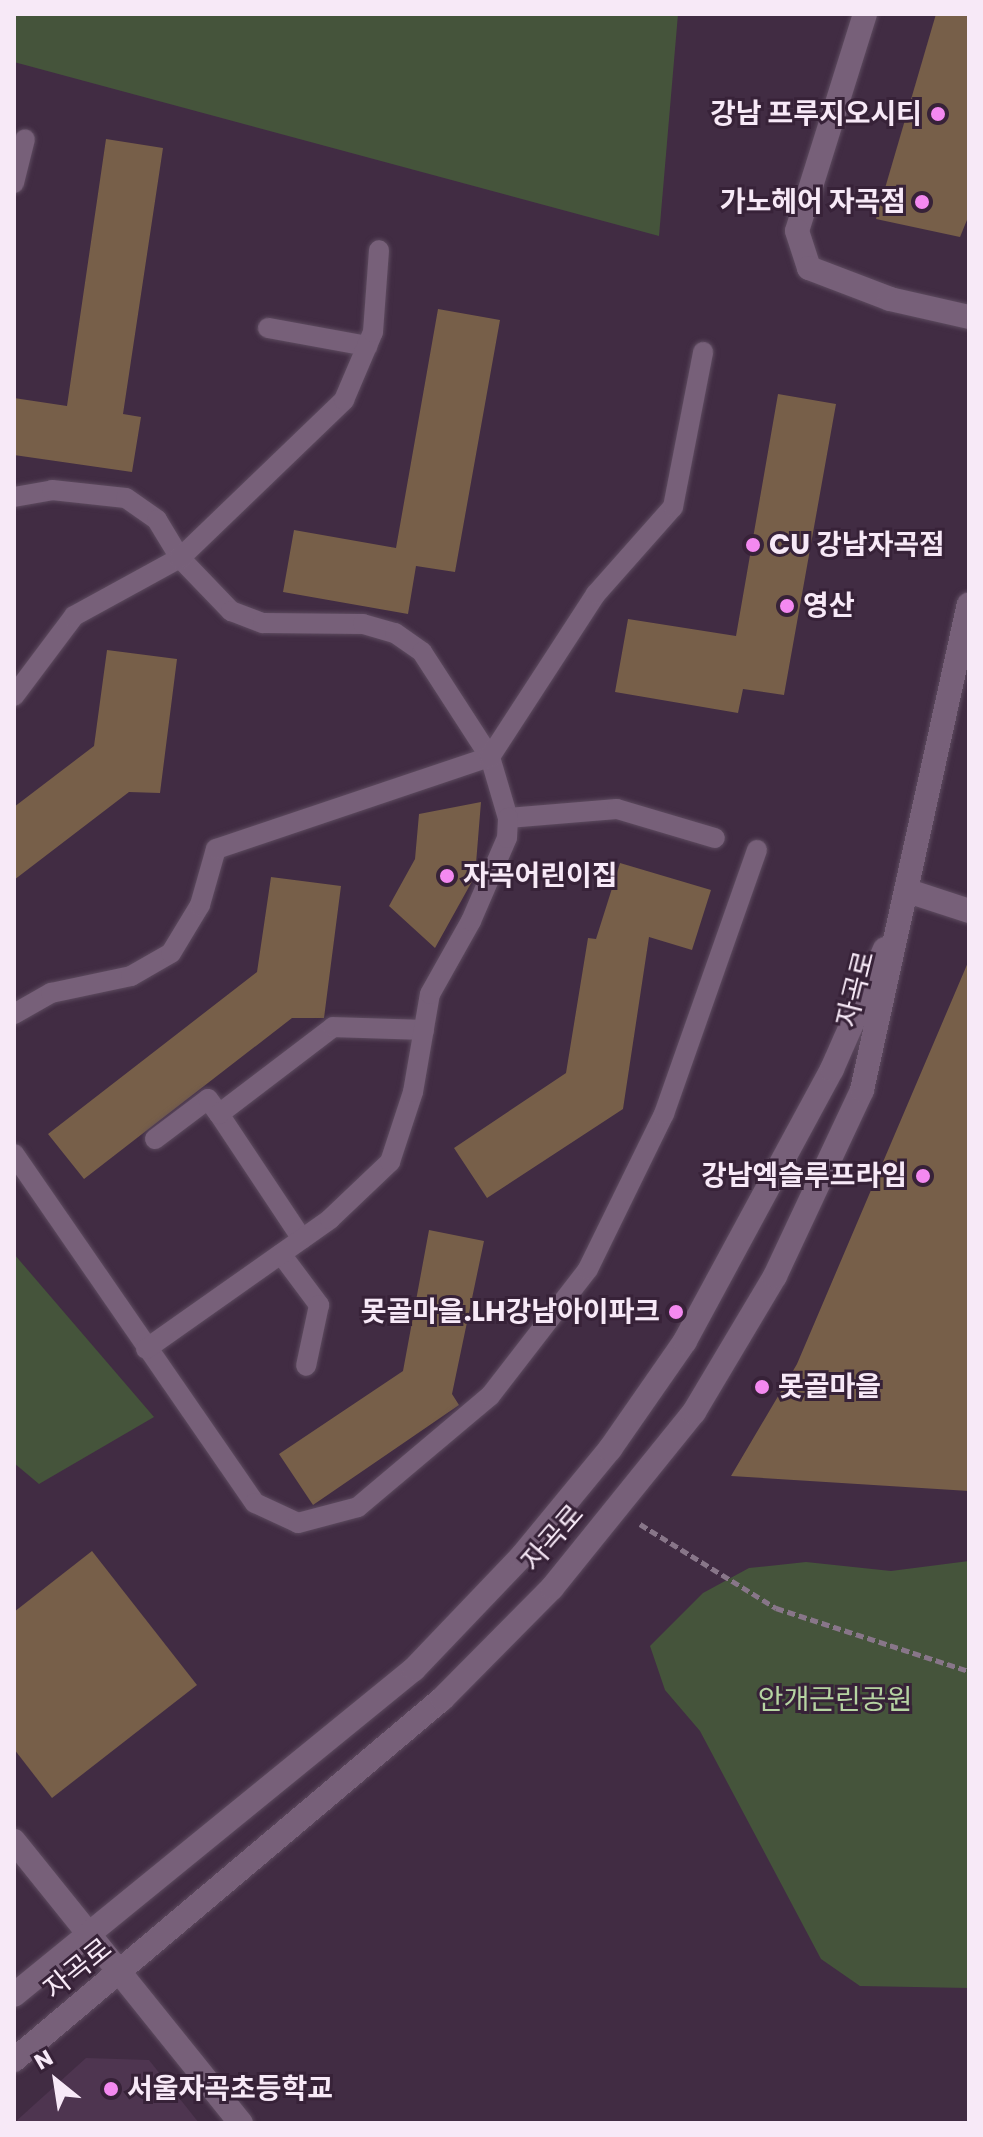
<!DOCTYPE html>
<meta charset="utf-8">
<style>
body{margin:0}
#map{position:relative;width:983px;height:2137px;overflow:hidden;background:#412c43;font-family:Poppins,"Noto Sans KR",sans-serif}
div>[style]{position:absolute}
.built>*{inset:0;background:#4e3550}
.green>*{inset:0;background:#45543b}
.building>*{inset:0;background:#775f49}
.path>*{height:5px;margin-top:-2.5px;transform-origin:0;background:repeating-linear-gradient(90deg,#887689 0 8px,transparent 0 12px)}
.roads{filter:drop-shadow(0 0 2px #5d4b5f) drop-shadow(0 0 2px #5d4b5f)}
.lane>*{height:20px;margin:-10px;padding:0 10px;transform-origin:10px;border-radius:10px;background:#776079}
.street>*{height:24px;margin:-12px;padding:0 12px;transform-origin:12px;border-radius:12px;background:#776079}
.secondary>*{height:24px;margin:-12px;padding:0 12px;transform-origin:12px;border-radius:12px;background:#776079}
.dots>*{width:22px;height:22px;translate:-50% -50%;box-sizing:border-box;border:4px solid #372238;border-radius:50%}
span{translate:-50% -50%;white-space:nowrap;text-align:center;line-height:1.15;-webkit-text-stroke:6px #372238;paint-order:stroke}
.poi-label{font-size:28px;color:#f7e9f7;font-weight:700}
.right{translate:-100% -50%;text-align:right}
.left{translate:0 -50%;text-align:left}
.street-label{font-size:28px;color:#f7e9f7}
.park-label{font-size:28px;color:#b6d4a2}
.frame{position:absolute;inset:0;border:16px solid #f7e9f7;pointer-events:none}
.north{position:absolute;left:16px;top:2041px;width:80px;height:80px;-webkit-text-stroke:6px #372238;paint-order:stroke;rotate:330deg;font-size:22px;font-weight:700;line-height:32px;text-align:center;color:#f7e9f7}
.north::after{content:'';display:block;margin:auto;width:28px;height:36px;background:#f7e9f7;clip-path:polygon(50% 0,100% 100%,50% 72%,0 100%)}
</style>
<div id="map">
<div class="built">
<i style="clip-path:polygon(86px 2058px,149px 2060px,199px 2123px,14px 2123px)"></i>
</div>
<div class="green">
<i style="clip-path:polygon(14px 14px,678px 14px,659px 236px,14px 62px)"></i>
<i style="clip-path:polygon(14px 1254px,154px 1417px,39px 1484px,14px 1463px)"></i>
<i style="clip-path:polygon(969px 1561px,969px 1988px,860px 1986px,821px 1959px,700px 1731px,665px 1690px,650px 1646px,703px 1593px,749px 1568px,806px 1562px,891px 1571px)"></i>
</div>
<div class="building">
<i style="clip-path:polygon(936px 14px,969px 14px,969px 215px,960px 237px,876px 219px)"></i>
<i style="clip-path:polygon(106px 139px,163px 148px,123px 414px,141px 417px,132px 472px,14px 455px,14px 398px,67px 406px)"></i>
<i style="clip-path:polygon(438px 309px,500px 320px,455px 572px,416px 566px,408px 614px,283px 592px,294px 530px,396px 548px)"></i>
<i style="clip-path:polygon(778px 394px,836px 404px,784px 695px,743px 689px,738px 713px,615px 692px,628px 619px,736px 636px)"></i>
<i style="clip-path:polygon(107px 650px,177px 659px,160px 793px,129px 792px,14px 880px,14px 807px,94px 746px)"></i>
<i style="clip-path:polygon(481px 802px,475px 876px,435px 948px,389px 906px,415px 859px,419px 814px)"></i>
<i style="clip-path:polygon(620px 863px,711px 890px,692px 950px,649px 937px,623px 1109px,487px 1198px,454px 1148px,566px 1073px,588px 938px,596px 939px)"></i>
<i style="clip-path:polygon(271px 877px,341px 886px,324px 1018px,292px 1018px,84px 1179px,48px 1134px,257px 972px)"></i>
<i style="clip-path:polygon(969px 960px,969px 1491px,731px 1476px,797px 1364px)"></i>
<i style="clip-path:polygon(429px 1230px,484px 1241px,452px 1394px,459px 1405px,313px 1505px,279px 1454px,403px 1371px)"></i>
<i style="clip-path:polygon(92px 1551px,197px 1685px,52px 1798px,14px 1749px,14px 1612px)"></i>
</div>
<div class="path">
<i style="left:640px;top:1524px;width:160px;rotate:31.7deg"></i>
<i style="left:776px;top:1608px;width:203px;rotate:18.1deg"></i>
</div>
<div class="roads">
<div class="lane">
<i style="left:14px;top:183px;width:45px;rotate:-76deg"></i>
<i style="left:268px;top:328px;width:101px;rotate:10.3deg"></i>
<i style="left:14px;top:497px;width:39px;rotate:-10deg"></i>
<i style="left:52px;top:490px;width:74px;rotate:6.2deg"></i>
<i style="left:126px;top:498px;width:38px;rotate:35deg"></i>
<i style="left:157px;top:520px;width:44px;rotate:58.8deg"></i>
<i style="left:180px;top:558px;width:74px;rotate:46.1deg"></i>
<i style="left:231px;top:611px;width:34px;rotate:21deg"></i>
<i style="left:263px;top:623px;width:100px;rotate:0.6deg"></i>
<i style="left:363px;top:624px;width:33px;rotate:16deg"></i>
<i style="left:395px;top:633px;width:33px;rotate:35deg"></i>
<i style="left:422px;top:652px;width:125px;rotate:57.1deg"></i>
<i style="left:490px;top:757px;width:64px;rotate:73.6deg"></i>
<i style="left:508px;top:818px;width:109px;rotate:-4.7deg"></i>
<i style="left:617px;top:809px;width:102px;rotate:16.5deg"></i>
<i style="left:14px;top:696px;width:100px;rotate:-53.1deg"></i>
<i style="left:74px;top:616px;width:121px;rotate:-28.7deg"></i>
<i style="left:180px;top:558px;width:228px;rotate:-43.9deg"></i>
<i style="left:344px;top:400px;width:74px;rotate:-66.9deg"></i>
<i style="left:373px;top:332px;width:82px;rotate:-85.8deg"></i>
<i style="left:14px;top:1014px;width:43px;rotate:-29.6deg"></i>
<i style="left:51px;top:993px;width:82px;rotate:-12deg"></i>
<i style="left:131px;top:976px;width:46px;rotate:-29.9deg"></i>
<i style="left:171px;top:953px;width:56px;rotate:-58.9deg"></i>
<i style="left:200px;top:905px;width:58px;rotate:-74.1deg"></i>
<i style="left:216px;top:849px;width:289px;rotate:-18.6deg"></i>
<i style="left:490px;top:757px;width:194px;rotate:-57deg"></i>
<i style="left:596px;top:594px;width:116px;rotate:-48.5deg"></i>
<i style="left:673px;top:507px;width:158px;rotate:-79deg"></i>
<i style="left:219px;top:1114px;width:150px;rotate:56.4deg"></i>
<i style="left:155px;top:1139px;width:66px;rotate:-37deg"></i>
<i style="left:208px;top:1099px;width:19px;rotate:54deg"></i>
<i style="left:219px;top:1114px;width:143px;rotate:-37.3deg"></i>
<i style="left:333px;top:1027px;width:91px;rotate:1.9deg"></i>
<i style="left:14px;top:1154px;width:424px;rotate:55.4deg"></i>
<i style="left:255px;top:1503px;width:47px;rotate:24.9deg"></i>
<i style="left:298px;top:1523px;width:62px;rotate:-14.9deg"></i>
<i style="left:358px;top:1507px;width:172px;rotate:-40.1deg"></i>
<i style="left:490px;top:1396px;width:160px;rotate:-52.3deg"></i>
<i style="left:588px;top:1269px;width:173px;rotate:-63.9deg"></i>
<i style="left:664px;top:1114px;width:280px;rotate:-70.6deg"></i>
<i style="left:281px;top:1254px;width:64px;rotate:53.3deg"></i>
<i style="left:319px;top:1305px;width:62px;rotate:102deg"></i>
<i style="left:146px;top:1349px;width:225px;rotate:-35.2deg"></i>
<i style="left:330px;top:1219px;width:83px;rotate:-43.5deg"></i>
<i style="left:390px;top:1162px;width:74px;rotate:-71.8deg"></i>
<i style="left:413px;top:1092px;width:99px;rotate:-80.2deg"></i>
<i style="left:430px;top:994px;width:84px;rotate:-60.7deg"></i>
<i style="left:471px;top:921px;width:90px;rotate:-66.6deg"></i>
<i style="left:507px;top:838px;width:20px;rotate:-87deg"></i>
</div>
<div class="street">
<i style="left:865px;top:14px;width:227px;rotate:107.4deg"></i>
<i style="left:797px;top:231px;width:39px;rotate:72deg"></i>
<i style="left:809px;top:268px;width:87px;rotate:20.9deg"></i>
<i style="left:890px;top:299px;width:81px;rotate:12.8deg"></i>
<i style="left:911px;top:892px;width:61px;rotate:18.1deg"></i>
<i style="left:14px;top:1841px;width:362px;rotate:51.2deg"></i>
</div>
<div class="secondary">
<i style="left:14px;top:1995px;width:516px;rotate:-39.18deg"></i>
<i style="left:414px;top:1669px;width:155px;rotate:-46.3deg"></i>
<i style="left:521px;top:1557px;width:140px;rotate:-50.5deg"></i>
<i style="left:610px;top:1449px;width:131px;rotate:-55.2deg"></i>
<i style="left:685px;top:1341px;width:309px;rotate:-61.6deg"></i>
<i style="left:832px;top:1069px;width:131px;rotate:-66.2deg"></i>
<i style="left:14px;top:2060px;width:560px;rotate:-40.15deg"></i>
<i style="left:442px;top:1699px;width:156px;rotate:-45.3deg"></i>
<i style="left:552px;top:1588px;width:226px;rotate:-51.1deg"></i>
<i style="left:694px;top:1412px;width:158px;rotate:-59.2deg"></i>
<i style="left:775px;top:1276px;width:205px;rotate:-64.9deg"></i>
<i style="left:862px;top:1090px;width:497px;rotate:-77.6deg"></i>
</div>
</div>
<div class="dots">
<i style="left:938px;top:114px;background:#f489f0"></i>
<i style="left:922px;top:202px;background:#f489f0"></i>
<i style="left:753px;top:545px;background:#f489f0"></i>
<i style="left:787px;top:606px;background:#f489f0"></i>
<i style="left:447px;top:876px;background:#f489f0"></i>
<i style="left:923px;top:1176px;background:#f489f0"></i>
<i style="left:676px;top:1312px;background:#f489f0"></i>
<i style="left:762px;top:1387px;background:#f489f0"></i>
<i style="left:111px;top:2089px;background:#f489f0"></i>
</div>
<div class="poi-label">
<span class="right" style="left:922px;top:114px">강남 프루지오시티</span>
<span class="right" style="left:906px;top:202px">가노헤어 자곡점</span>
<span class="left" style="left:769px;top:545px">CU 강남자곡점</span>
<span class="left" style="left:803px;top:606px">영산</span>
<span class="left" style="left:463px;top:876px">자곡어린이집</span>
<span class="right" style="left:907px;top:1176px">강남엑슬루프라임</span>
<span class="right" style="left:660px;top:1312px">못골마을.LH강남아이파크</span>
<span class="left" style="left:778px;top:1387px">못골마을</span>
<span class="left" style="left:127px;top:2089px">서울자곡초등학교</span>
</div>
<div class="street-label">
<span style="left:856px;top:989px;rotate:-76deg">자곡로</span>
<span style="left:553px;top:1538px;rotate:-49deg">자곡로</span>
<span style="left:78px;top:1969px;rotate:-39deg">자곡로</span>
</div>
<div class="park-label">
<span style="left:835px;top:1700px">안개근린공원</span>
</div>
<div class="frame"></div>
<div class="north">N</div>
</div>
